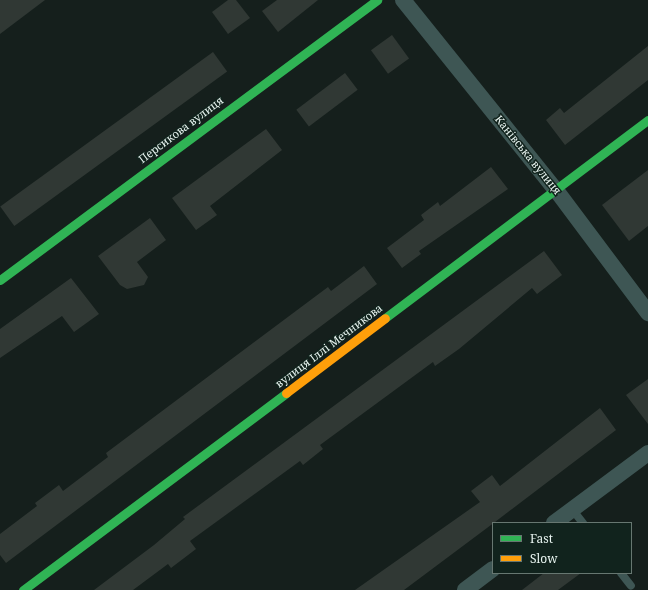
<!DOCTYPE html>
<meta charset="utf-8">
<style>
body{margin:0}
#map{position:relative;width:648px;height:590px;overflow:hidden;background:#151f1c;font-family:"Noto Serif",serif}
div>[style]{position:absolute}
.building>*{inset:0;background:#303834;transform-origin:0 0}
.lane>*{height:8px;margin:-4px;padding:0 4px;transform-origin:4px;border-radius:4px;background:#3e5654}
.street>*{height:16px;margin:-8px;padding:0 8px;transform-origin:8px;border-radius:8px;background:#3e5654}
.fast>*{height:9px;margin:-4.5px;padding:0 4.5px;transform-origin:4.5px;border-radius:4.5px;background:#30b455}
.slow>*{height:9px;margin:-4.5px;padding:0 4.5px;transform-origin:4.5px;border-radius:4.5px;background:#ff9f0a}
span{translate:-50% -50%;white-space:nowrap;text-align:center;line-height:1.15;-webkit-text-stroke:3px #11231d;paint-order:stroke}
.street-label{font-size:11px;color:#e8f4f0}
.legend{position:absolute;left:492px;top:522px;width:140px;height:52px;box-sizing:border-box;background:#11231d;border:1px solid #677771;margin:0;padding:5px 7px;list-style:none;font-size:12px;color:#e8f4f0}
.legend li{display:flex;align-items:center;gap:8px;height:20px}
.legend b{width:20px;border:1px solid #677771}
</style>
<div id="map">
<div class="building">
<i style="clip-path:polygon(0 0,45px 0,0 34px)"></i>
<i style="clip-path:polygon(228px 0,236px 0,250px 18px,228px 34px,212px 12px)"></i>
<i style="clip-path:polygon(277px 0,318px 0,278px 32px,262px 11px)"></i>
<i style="left:392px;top:35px;width:29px;height:26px;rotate:54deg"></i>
<i style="clip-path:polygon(648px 46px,648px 80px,565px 145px,546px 120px,560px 108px,564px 113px)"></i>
<i style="left:213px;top:52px;width:24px;height:263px;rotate:54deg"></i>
<i style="left:345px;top:73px;width:21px;height:61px;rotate:53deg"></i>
<i style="clip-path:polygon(266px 129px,282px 150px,210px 206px,217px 215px,196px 230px,172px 198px)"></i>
<i style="clip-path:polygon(491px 167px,508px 189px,419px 251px,421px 254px,402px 268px,387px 248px,424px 220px,421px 215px,438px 202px,440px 206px)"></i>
<i style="clip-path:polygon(648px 170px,648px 226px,629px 241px,602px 205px)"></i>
<i style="clip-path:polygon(150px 218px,166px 240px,137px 262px,148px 277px,144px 285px,127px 289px,120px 285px,98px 256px)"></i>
<i style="clip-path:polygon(544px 251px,562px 275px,537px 294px,532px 288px,459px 349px,435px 366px,433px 362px,320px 445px,323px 449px,303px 465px,300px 461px,190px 541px,196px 549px,171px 568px,168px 564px,133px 590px,94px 590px,154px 545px,185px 519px,183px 517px)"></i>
<i style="clip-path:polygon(364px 266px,377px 284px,6px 563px,0 555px,0 534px,37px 506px,35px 503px,59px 485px,63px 491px,108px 457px,106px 453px,328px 287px,331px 291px)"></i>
<i style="clip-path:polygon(71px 278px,99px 314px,74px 332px,62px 316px,0 358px,0 329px)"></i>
<i style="clip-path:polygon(648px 379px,648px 424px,626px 395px)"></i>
<i style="clip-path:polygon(600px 408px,616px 430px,495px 522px,404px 590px,355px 590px,480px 502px,471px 491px,492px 475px,500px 486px)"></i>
<i style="clip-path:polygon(544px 573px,581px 573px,558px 590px,522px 590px)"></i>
</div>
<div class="lane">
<i style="left:572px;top:509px;width:18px;rotate:52deg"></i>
<i style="left:621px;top:573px;width:16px;rotate:52deg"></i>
</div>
<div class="street">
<i style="left:403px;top:0;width:244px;rotate:51.2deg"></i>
<i style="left:556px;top:190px;width:154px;rotate:53.2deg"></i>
<i style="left:554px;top:523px;width:117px;rotate:-36.7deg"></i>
<i style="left:465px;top:590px;width:35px;rotate:-37deg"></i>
</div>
<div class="fast">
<i style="left:0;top:280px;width:470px;rotate:-36.6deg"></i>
<i style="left:385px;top:318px;width:329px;rotate:-37deg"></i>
<i style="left:23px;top:590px;width:329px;rotate:-36.8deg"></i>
</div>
<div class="slow">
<i style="left:286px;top:393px;width:124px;rotate:-37.1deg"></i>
</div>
<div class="street-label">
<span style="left:181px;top:130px;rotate:-37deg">Персикова вулиця</span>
<span style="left:528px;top:155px;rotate:51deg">Канівська вулиця</span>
<span style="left:329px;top:346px;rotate:-37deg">вулиця Іллі Мечникова</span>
</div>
<ul class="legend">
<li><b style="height:5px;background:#30b455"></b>Fast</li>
<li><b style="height:5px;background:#ff9f0a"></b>Slow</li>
</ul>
</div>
